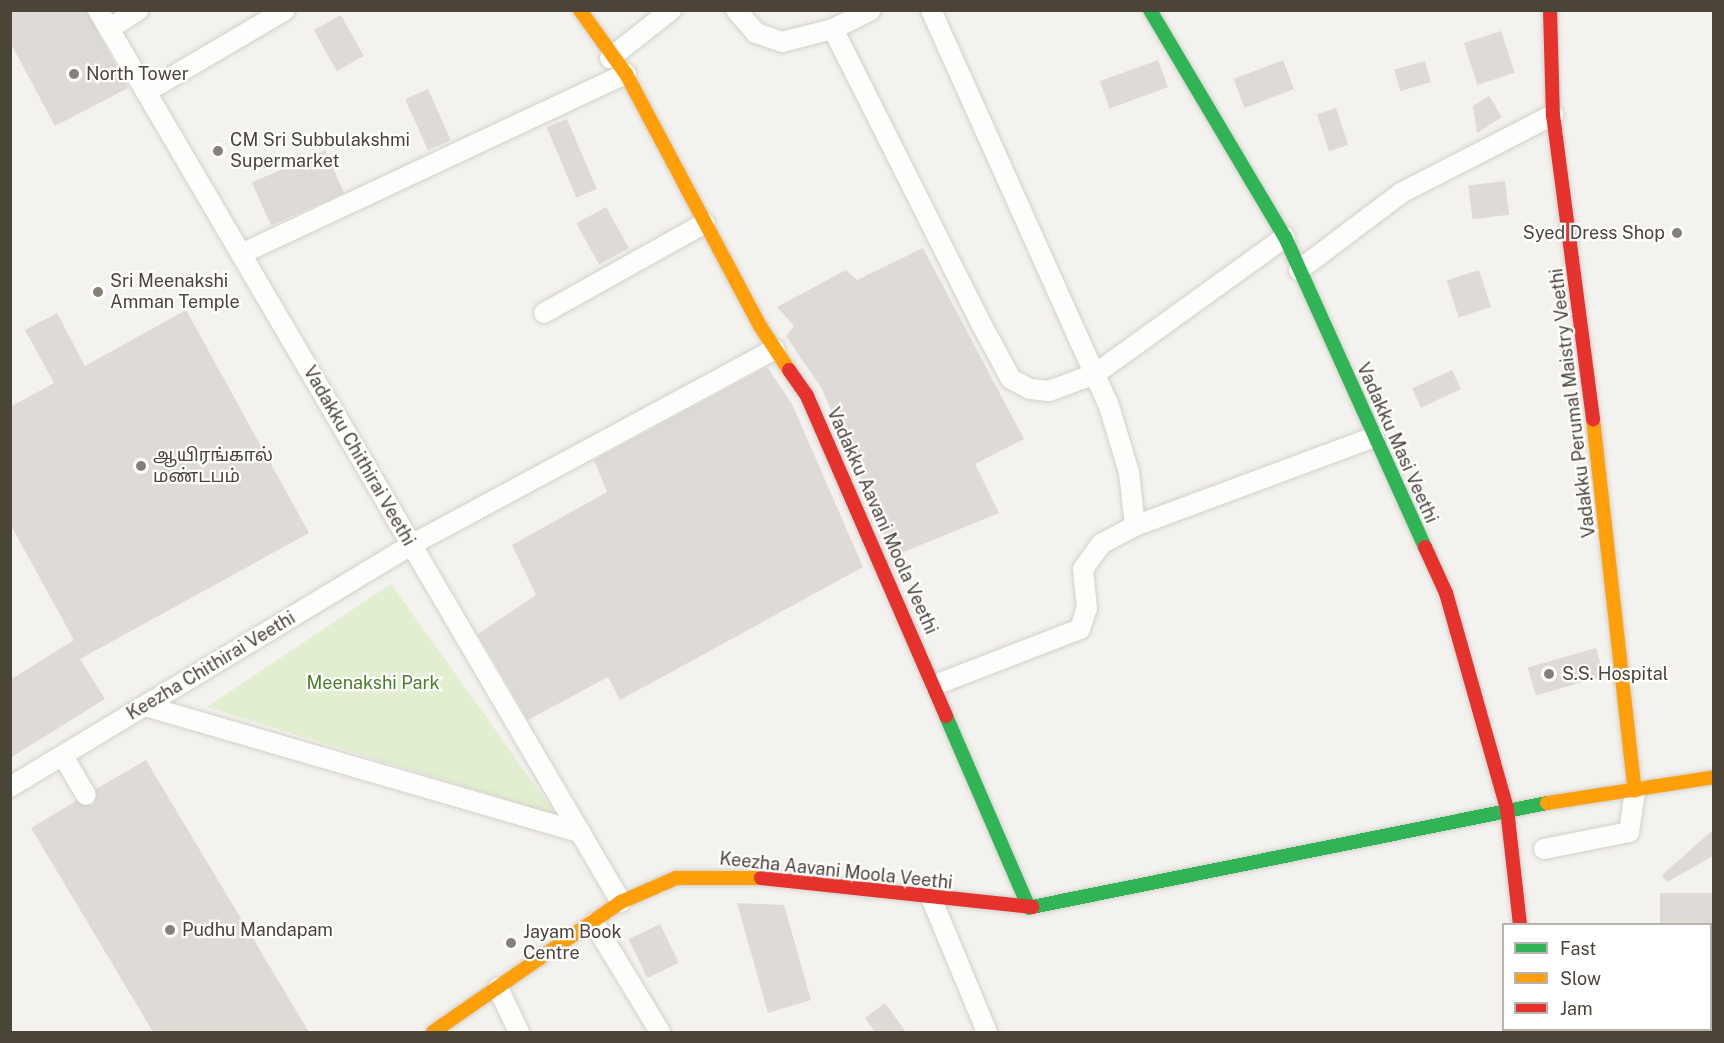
<!DOCTYPE html>
<meta charset="utf-8">
<style>
body{margin:0}
#map{position:relative;width:1724px;height:1043px;overflow:hidden;background:#f4f2ee;font-family:"Public Sans","Noto Sans Tamil",sans-serif}
div>[style]{position:absolute}
.green>*{inset:0;background:#e1eecf}
.building>*{inset:0;background:#dedbd6;transform-origin:0 0}
.roads{filter:drop-shadow(0 0 2px #d2d0cb) drop-shadow(0 0 2px #d2d0cb)}
.street>*{height:20px;margin:-10px;padding:0 10px;transform-origin:10px;border-radius:10px;background:#fdfdfc}
.fast>*{height:14px;margin:-7px;padding:0 7px;transform-origin:7px;border-radius:7px;background:#30b455}
.slow>*{height:14px;margin:-7px;padding:0 7px;transform-origin:7px;border-radius:7px;background:#ff9f0a}
.jam>*{height:14px;margin:-7px;padding:0 7px;transform-origin:7px;border-radius:7px;background:#e5322d}
.dots>*{width:16px;height:16px;translate:-50% -50%;box-sizing:border-box;border:3px solid #fff;border-radius:50%}
span{translate:-50% -50%;white-space:nowrap;text-align:center;line-height:1.15;-webkit-text-stroke:4.5px #fff;paint-order:stroke}
.poi-label{font-size:18px;color:#4b4439}
.left{translate:0 -50%;text-align:left}
.right{translate:-100% -50%;text-align:right}
.street-label{font-size:18px;color:#4b4439}
.park-label{font-size:18px;color:#4a7f2a}
.frame{position:absolute;inset:0;border:12px solid #4b4439;pointer-events:none}
.legend{position:absolute;left:1502px;top:923px;width:210px;height:108px;box-sizing:border-box;background:#fff;border:2px solid #b7b4b0;margin:0;padding:8px 10px;list-style:none;font-size:18px;color:#4b4439}
.legend li{display:flex;align-items:center;gap:12px;height:30px}
.legend b{width:30px;border:2px solid #b7b4b0}
</style>
<div id="map">
<div class="green">
<i style="clip-path:polygon(391px 584px,556px 815px,207px 707px)"></i>
</div>
<div class="building">
<i style="clip-path:polygon(10px 10px,86px 10px,128px 88px,55px 126px,10px 42px)"></i>
<i style="left:341px;top:15px;width:47px;height:31px;rotate:61deg"></i>
<i style="left:1501px;top:31px;width:44px;height:39px;rotate:72deg"></i>
<i style="left:1158px;top:60px;width:29px;height:62px;rotate:70deg"></i>
<i style="left:1283px;top:60px;width:31px;height:53px;rotate:69deg"></i>
<i style="left:1425px;top:61px;width:22px;height:32px;rotate:74deg"></i>
<i style="left:428px;top:89px;width:56px;height:25px;rotate:66deg"></i>
<i style="clip-path:polygon(1489px 96px,1502px 117px,1477px 133px,1473px 106px)"></i>
<i style="left:1336px;top:108px;width:39px;height:20px;rotate:72deg"></i>
<i style="left:567px;top:119px;width:76px;height:22px;rotate:67deg"></i>
<i style="left:325px;top:150px;width:47px;height:80px;rotate:66deg"></i>
<i style="left:1505px;top:181px;width:34px;height:37px;rotate:83deg"></i>
<i style="left:606px;top:207px;width:47px;height:34px;rotate:61deg"></i>
<i style="clip-path:polygon(923px 248px,1024px 439px,975px 464px,999px 513px,894px 556px,822px 389px,786px 336px,794px 326px,777px 307px,846px 270px,857px 280px)"></i>
<i style="left:1479px;top:270px;width:39px;height:34px;rotate:72deg"></i>
<i style="clip-path:polygon(186px 310px,309px 533px,80px 659px,105px 699px,10px 758px,10px 680px,74px 640px,10px 524px,10px 407px,54px 383px,25px 330px,57px 313px,85px 366px)"></i>
<i style="clip-path:polygon(767px 367px,792px 404px,863px 567px,620px 700px,608px 677px,528px 720px,478px 634px,536px 595px,512px 545px,607px 492px,594px 460px)"></i>
<i style="left:1452px;top:370px;width:21px;height:44px;rotate:65deg"></i>
<i style="left:1596px;top:648px;width:29px;height:71px;rotate:74deg"></i>
<i style="clip-path:polygon(146px 760px,309px 1032px,153px 1032px,31px 828px,76px 801px,93px 805px,96px 789px)"></i>
<i style="clip-path:polygon(1713px 830px,1713px 856px,1667px 882px,1662px 875px)"></i>
<i style="left:1713px;top:893px;width:31px;height:53px;rotate:90deg"></i>
<i style="clip-path:polygon(737px 903px,784px 905px,811px 1000px,768px 1013px)"></i>
<i style="left:660px;top:924px;width:43px;height:35px;rotate:64deg"></i>
<i style="clip-path:polygon(885px 1003px,906px 1032px,875px 1032px,865px 1018px)"></i>
</div>
<div class="roads">
<div class="street">
<i style="left:98px;top:10px;width:1034px;rotate:59.62deg"></i>
<i style="left:736px;top:10px;width:30px;rotate:49deg"></i>
<i style="left:756px;top:33px;width:28px;rotate:19deg"></i>
<i style="left:782px;top:42px;width:53px;rotate:-14.3deg"></i>
<i style="left:833px;top:29px;width:42px;rotate:-26.6deg"></i>
<i style="left:931px;top:10px;width:431px;rotate:65.8deg"></i>
<i style="left:1108px;top:403px;width:72px;rotate:73.1deg"></i>
<i style="left:1129px;top:472px;width:54px;rotate:83.7deg"></i>
<i style="left:109px;top:29px;width:35px;rotate:-33deg"></i>
<i style="left:833px;top:29px;width:336px;rotate:63.3deg"></i>
<i style="left:984px;top:329px;width:57px;rotate:61.6deg"></i>
<i style="left:1011px;top:379px;width:21px;rotate:28deg"></i>
<i style="left:1030px;top:389px;width:19px;rotate:6deg"></i>
<i style="left:1049px;top:391px;width:49px;rotate:-20.3deg"></i>
<i style="left:1095px;top:374px;width:234px;rotate:-35.8deg"></i>
<i style="left:610px;top:58px;width:78px;rotate:-38.2deg"></i>
<i style="left:146px;top:92px;width:161px;rotate:-30.5deg"></i>
<i style="left:241px;top:254px;width:425px;rotate:-25.1deg"></i>
<i style="left:1299px;top:270px;width:128px;rotate:-37deg"></i>
<i style="left:1401px;top:193px;width:171px;rotate:-27.2deg"></i>
<i style="left:544px;top:313px;width:184px;rotate:-29.2deg"></i>
<i style="left:935px;top:685px;width:155px;rotate:-21.1deg"></i>
<i style="left:1080px;top:629px;width:22px;rotate:-72deg"></i>
<i style="left:1087px;top:608px;width:39px;rotate:-96deg"></i>
<i style="left:1083px;top:569px;width:31px;rotate:-54deg"></i>
<i style="left:1101px;top:544px;width:38px;rotate:-28deg"></i>
<i style="left:1135px;top:526px;width:255px;rotate:-20.4deg"></i>
<i style="left:145px;top:706px;width:454px;rotate:16.2deg"></i>
<i style="left:63px;top:756px;width:45px;rotate:59.5deg"></i>
<i style="left:10px;top:787px;width:468px;rotate:-31.1deg"></i>
<i style="left:411px;top:545px;width:413px;rotate:-28.3deg"></i>
<i style="left:1544px;top:849px;width:87px;rotate:-11.3deg"></i>
<i style="left:1629px;top:832px;width:41px;rotate:-81.7deg"></i>
<i style="left:932px;top:900px;width:143px;rotate:67.4deg"></i>
<i style="left:594px;top:923px;width:127px;rotate:58.8deg"></i>
<i style="left:498px;top:988px;width:49px;rotate:64.5deg"></i>
</div>
<div class="fast">
<i style="left:1150px;top:10px;width:264px;rotate:59.3deg"></i>
<i style="left:1285px;top:237px;width:340px;rotate:65.7deg"></i>
<i style="left:946px;top:716px;width:209px;rotate:66.6deg"></i>
<i style="left:1032px;top:907px;width:525px;rotate:-11.42deg"></i>
</div>
<div class="slow">
<i style="left:580px;top:10px;width:79px;rotate:54.3deg"></i>
<i style="left:626px;top:74px;width:285px;rotate:62deg"></i>
<i style="left:760px;top:326px;width:53px;rotate:56.6deg"></i>
<i style="left:1593px;top:419px;width:374px;rotate:83.6deg"></i>
<i style="left:1547px;top:803px;width:169px;rotate:-8.8deg"></i>
<i style="left:433px;top:1032px;width:229px;rotate:-34.7deg"></i>
<i style="left:621px;top:902px;width:60px;rotate:-23.6deg"></i>
<i style="left:676px;top:878px;width:85px"></i>
</div>
<div class="jam">
<i style="left:1550px;top:10px;width:105px;rotate:88.4deg"></i>
<i style="left:1553px;top:115px;width:307px;rotate:82.5deg"></i>
<i style="left:789px;top:370px;width:32px;rotate:55deg"></i>
<i style="left:807px;top:396px;width:349px;rotate:66.5deg"></i>
<i style="left:1425px;top:547px;width:51px;rotate:65.5deg"></i>
<i style="left:1446px;top:593px;width:224px;rotate:74.2deg"></i>
<i style="left:1507px;top:809px;width:116px;rotate:83.6deg"></i>
<i style="left:761px;top:878px;width:273px;rotate:6.1deg"></i>
<i style="left:1532px;top:1030px;width:2px;rotate:90deg"></i>
</div>
</div>
<div class="dots">
<i style="left:74px;top:74px;background:#868178"></i>
<i style="left:218px;top:151px;background:#868178"></i>
<i style="left:1677px;top:233px;background:#868178"></i>
<i style="left:98px;top:292px;background:#868178"></i>
<i style="left:141px;top:466px;background:#868178"></i>
<i style="left:1549px;top:674px;background:#868178"></i>
<i style="left:170px;top:930px;background:#868178"></i>
<i style="left:511px;top:943px;background:#868178"></i>
</div>
<div class="poi-label">
<span class="left" style="left:86px;top:74px">North Tower</span>
<span class="left" style="left:230px;top:151px">CM Sri Subbulakshmi<br>Supermarket</span>
<span class="right" style="left:1665px;top:233px">Syed Dress Shop</span>
<span class="left" style="left:110px;top:292px">Sri Meenakshi<br>Amman Temple</span>
<span class="left" style="left:153px;top:466px">ஆயிரங்கால்<br>மண்டபம்</span>
<span class="left" style="left:1562px;top:674px">S.S. Hospital</span>
<span class="left" style="left:182px;top:930px">Pudhu Mandapam</span>
<span class="left" style="left:523px;top:943px">Jayam Book<br>Centre</span>
</div>
<div class="street-label">
<span style="left:1573px;top:403px;rotate:-97deg">Vadakku Perumal Maistry Veethi</span>
<span style="left:1397px;top:443px;rotate:66deg">Vadakku Masi Veethi</span>
<span style="left:359px;top:456px;rotate:60deg">Vadakku Chithirai Veethi</span>
<span style="left:882px;top:521px;rotate:66deg">Vadakku Aavani Moola Veethi</span>
<span style="left:211px;top:666px;rotate:-31deg">Keezha Chithirai Veethi</span>
<span style="left:836px;top:871px;rotate:6deg">Keezha Aavani Moola Veethi</span>
</div>
<div class="park-label">
<span style="left:373px;top:683px">Meenakshi Park</span>
</div>
<div class="frame"></div>
<ul class="legend">
<li><b style="height:8px;background:#30b455"></b>Fast</li>
<li><b style="height:8px;background:#ff9f0a"></b>Slow</li>
<li><b style="height:8px;background:#e5322d"></b>Jam</li>
</ul>
</div>
